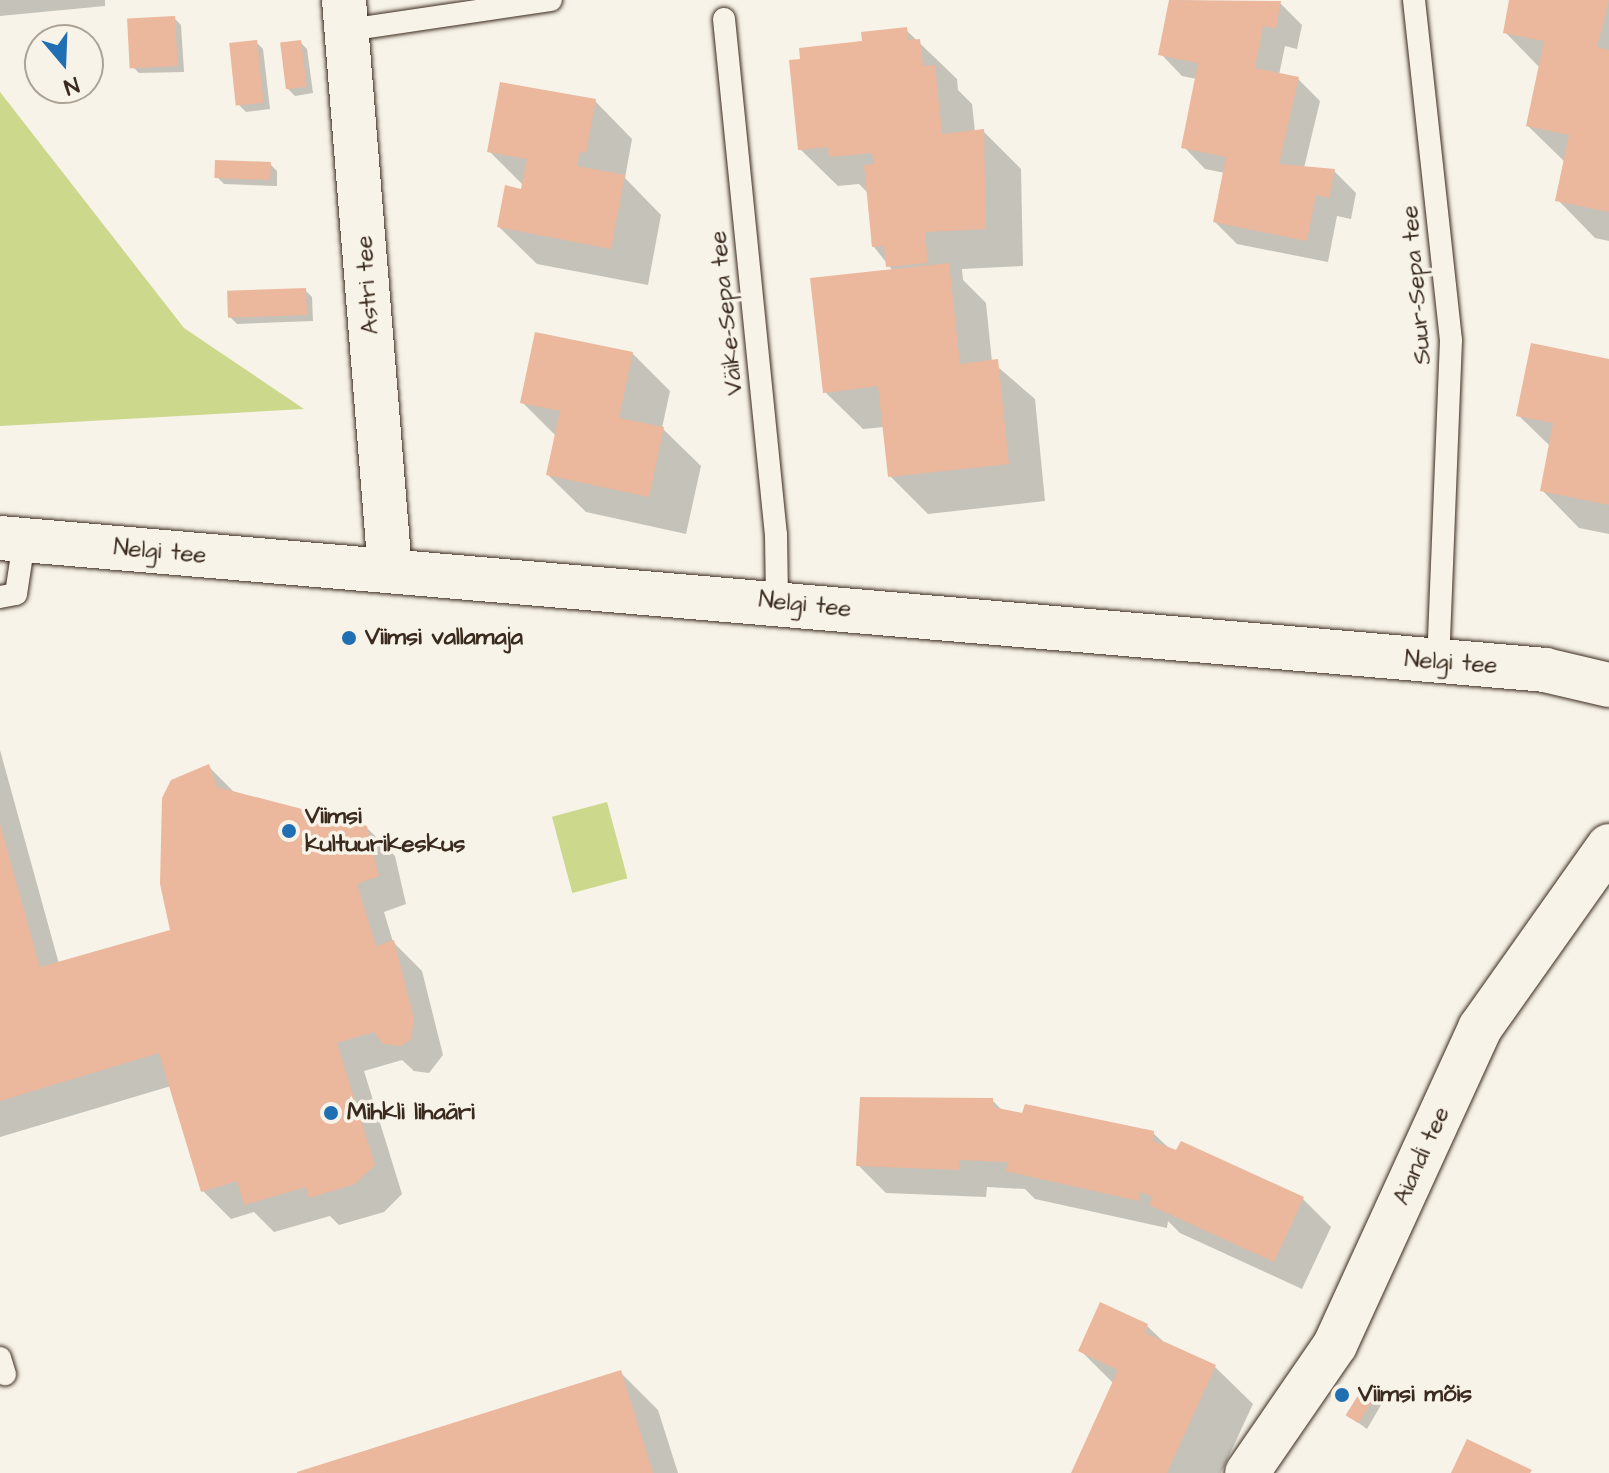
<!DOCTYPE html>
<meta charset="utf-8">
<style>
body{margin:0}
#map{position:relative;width:1609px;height:1473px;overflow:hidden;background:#f7f3e8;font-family:"Architects Daughter",sans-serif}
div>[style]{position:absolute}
.green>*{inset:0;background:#ccd88c;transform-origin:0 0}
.shadow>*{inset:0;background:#0003}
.building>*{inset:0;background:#ebb79d;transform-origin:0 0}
.roads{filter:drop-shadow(0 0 2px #3b2a1e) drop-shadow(0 0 2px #3b2a1e)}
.service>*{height:22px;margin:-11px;padding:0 11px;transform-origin:11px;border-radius:11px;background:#f7f3e8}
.minor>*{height:44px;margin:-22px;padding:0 22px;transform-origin:22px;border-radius:22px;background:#f7f3e8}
.dots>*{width:22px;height:22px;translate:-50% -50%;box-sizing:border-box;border:4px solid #f7f3e8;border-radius:50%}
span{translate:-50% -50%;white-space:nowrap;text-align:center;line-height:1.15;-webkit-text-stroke:7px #f7f3e8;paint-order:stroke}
.street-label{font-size:24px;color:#3b2a1e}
.poi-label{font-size:24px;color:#3b2a1e;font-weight:700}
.left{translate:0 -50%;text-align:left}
.north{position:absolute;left:24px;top:24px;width:80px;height:80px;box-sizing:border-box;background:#f7f3e8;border:2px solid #aca397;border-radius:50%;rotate:161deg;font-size:22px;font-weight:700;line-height:32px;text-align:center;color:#3b2a1e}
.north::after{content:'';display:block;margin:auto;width:28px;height:36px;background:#1f6fb2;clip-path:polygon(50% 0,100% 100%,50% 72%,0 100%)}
</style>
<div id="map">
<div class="green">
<i style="clip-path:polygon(0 92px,184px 328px,304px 409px,0 426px)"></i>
<i style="left:607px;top:802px;width:79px;height:57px;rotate:75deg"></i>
</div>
<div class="shadow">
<i style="clip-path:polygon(0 0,105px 0,105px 6px,0 16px)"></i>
<i style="clip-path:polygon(1172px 0,1280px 3px,1302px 25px,1297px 49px,1285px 46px,1279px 75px,1298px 79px,1320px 101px,1304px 168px,1334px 171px,1356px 193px,1351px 219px,1337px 216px,1328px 262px,1237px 244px,1215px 222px,1225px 173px,1205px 169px,1184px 147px,1197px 79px,1182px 76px,1161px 54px)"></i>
<i style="clip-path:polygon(1511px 0,1609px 0,1609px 241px,1595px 238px,1558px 200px,1565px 162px,1528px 126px,1540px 68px,1505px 32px)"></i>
<i style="clip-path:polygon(174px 18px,181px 25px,184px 72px,139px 73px,132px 66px)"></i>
<i style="clip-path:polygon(906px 30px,957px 79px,958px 90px,972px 104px,975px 132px,983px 131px,1021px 169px,1023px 266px,962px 269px,963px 280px,986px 303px,992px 362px,1035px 399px,1045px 501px,928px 514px,890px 476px,885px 427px,863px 429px,825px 392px,893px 271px,874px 247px,869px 194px,859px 184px,838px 186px,800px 149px,864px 43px)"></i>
<i style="clip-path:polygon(256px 42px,263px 49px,270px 109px,246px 112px,239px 105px)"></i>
<i style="clip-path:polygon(300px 42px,307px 49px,313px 93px,295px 96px,288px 89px)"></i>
<i style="clip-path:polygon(595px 101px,632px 139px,625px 178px,661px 215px,648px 285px,537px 264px,499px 227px,524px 186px,489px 151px)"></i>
<i style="clip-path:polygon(270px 164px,277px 171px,277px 186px,224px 184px,217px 177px)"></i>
<i style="clip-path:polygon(305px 290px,312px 297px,313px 321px,237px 324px,230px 317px)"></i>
<i style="clip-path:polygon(632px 353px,670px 391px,662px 428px,701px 466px,686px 534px,586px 512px,548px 475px,556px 436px,522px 402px)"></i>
<i style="clip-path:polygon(1609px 361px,1609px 534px,1579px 528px,1542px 490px,1551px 447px,1518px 415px)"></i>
<i style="clip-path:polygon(0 750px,59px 964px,172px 931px,162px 884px,164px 799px,209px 767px,236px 794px,366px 827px,395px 856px,406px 904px,384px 912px,393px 942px,422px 971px,443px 1055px,429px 1073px,414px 1071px,402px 1060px,364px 1071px,402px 1194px,384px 1212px,339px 1225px,330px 1216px,274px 1232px,254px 1212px,231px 1219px,203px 1191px,171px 1086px,0 1137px)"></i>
<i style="clip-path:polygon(992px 1100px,1003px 1111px,1153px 1133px,1172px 1151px,1303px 1199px,1331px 1227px,1302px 1289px,1180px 1233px,1168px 1221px,1167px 1228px,1035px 1199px,1025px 1189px,987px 1187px,986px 1197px,886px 1193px,858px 1165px)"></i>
<i style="clip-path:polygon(1147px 1326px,1166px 1344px,1215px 1367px,1253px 1404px,1221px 1473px,1073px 1473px,1114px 1384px,1080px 1350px)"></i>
<i style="clip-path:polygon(621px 1373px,658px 1410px,678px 1473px,302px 1473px)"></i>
<i style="clip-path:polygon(1374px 1398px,1381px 1405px,1367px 1429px,1349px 1416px)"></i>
</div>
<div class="building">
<i style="clip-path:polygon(1169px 0,1281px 1px,1276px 29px,1263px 26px,1255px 68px,1299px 77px,1279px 164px,1335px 169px,1329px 198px,1316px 195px,1307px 241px,1213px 222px,1226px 157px,1181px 148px,1198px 63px,1158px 55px)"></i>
<i style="clip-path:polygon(1509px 0,1609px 0,1597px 47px,1609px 50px,1609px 212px,1555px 201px,1569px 135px,1526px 126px,1544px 41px,1503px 33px)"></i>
<i style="left:175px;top:16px;width:50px;height:48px;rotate:87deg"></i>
<i style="clip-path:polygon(907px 27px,908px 40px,920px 39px,923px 66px,935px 65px,942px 134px,984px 129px,986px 229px,925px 232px,928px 263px,886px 267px,884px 246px,872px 247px,864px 165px,874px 164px,872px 153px,829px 157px,828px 147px,798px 150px,789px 60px,800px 59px,799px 48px,862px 41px,861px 32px)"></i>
<i style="left:257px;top:40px;width:63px;height:28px;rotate:84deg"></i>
<i style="left:301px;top:40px;width:47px;height:21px;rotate:83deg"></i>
<i style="clip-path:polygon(500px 82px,596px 99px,586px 153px,580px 152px,577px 166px,625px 175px,611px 249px,497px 227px,505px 185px,521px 189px,527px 159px,487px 152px)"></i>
<i style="left:215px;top:160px;width:56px;height:18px;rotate:2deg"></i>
<i style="clip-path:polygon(949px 263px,960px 364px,998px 359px,1009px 464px,888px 477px,878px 386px,823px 393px,810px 278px)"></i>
<i style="left:306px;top:288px;width:27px;height:79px;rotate:88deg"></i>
<i style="clip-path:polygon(535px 332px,633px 352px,619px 418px,664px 427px,649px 497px,546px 475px,560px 411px,520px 403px)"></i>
<i style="clip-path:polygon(1531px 343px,1609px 359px,1609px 505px,1540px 491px,1553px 423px,1516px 416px)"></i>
<i style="clip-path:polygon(209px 764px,217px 787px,367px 826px,379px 876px,357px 884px,376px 946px,394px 940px,414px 1019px,411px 1039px,401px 1046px,383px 1044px,374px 1032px,337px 1043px,375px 1165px,355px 1184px,309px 1198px,306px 1187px,244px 1205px,237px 1181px,201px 1192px,159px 1053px,0 1101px,0 824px,40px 967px,170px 930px,160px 884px,162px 798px,171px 780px)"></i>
<i style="clip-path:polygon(860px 1097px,993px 1098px,993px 1107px,1022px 1113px,1025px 1104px,1154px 1131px,1153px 1141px,1176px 1150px,1181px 1141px,1304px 1197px,1274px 1262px,1149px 1205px,1153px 1197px,1140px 1192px,1139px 1201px,1005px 1171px,1009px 1162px,959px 1160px,959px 1170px,856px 1166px)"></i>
<i style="clip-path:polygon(1100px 1302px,1148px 1324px,1145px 1333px,1216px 1365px,1167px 1473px,1071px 1473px,1118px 1370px,1078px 1351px)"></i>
<i style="clip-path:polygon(621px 1370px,653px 1473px,297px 1473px,297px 1472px)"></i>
<i style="left:1362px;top:1389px;width:15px;height:31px;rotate:32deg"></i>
<i style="clip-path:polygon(1467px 1439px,1532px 1470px,1530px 1473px,1451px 1473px)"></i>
</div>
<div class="roads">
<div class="service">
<i style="left:1414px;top:0;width:342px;rotate:83.8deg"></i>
<i style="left:1451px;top:340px;width:322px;rotate:92.3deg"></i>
<i style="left:724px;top:19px;width:519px;rotate:84.25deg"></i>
<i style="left:776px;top:535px;width:67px;rotate:89.1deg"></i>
<i style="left:348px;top:30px;width:205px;rotate:-8.4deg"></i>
<i style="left:0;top:597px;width:16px;rotate:-11deg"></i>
<i style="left:16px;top:594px;width:54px;rotate:-81.4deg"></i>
<i style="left:0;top:1358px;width:17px;rotate:73deg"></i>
</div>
<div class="minor">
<i style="left:344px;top:0;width:572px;rotate:85.39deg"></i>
<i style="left:0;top:538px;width:1551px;rotate:4.88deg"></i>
<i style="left:1545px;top:670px;width:66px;rotate:13.2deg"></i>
<i style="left:1247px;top:1473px;width:155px;rotate:-55.5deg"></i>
<i style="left:1335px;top:1345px;width:349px;rotate:-65.4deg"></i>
<i style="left:1480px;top:1028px;width:223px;rotate:-54.7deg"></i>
</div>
</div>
<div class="dots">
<i style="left:349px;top:638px;background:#1f6fb2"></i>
<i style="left:289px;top:831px;background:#1f6fb2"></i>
<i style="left:331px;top:1113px;background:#1f6fb2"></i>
<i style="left:1342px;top:1395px;background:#1f6fb2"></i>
</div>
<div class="street-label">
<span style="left:368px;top:285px;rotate:-94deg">Astri tee</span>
<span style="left:1417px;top:285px;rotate:-95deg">Suur-Sepa tee</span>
<span style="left:727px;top:313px;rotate:-96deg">Väike-Sepa tee</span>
<span style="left:160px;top:552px;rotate:5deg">Nelgi tee</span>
<span style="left:805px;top:605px;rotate:6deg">Nelgi tee</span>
<span style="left:1451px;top:663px;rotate:4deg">Nelgi tee</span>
<span style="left:1422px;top:1156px;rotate:-66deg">Aiandi tee</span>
</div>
<div class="poi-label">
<span class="left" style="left:365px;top:638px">Viimsi vallamaja</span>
<span class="left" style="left:305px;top:831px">Viimsi<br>kultuurikeskus</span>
<span class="left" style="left:347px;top:1113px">Mihkli lihaäri</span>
<span class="left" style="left:1358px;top:1395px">Viimsi mõis</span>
</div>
<div class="north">N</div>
</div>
